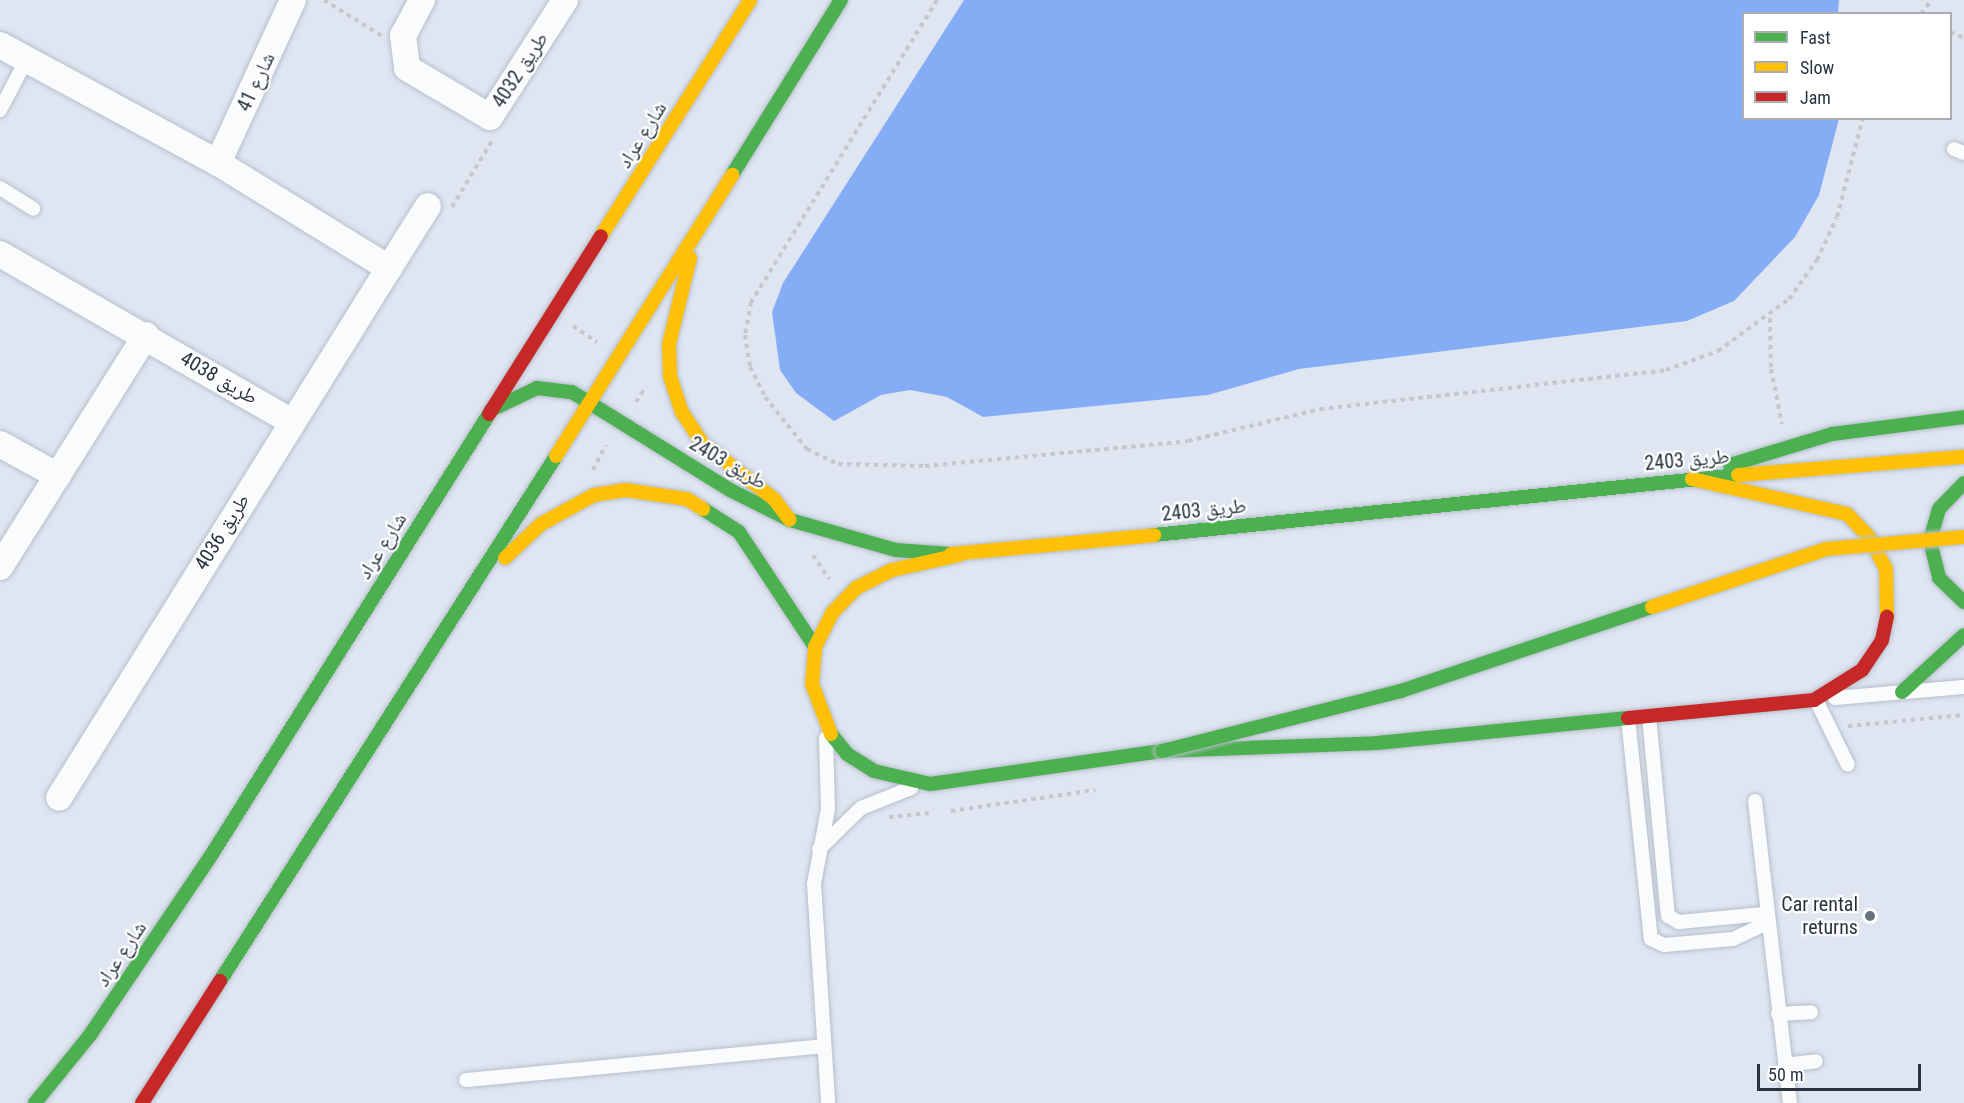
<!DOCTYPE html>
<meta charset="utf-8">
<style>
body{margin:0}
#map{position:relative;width:1964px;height:1103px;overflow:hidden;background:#dfe6f2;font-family:"Roboto Condensed","Noto Naskh Arabic",sans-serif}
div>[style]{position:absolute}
.water>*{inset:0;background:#85adf6}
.path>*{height:4px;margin-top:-2px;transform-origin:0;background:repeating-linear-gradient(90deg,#c4c7cd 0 4.5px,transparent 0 9px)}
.roads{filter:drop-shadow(0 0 2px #b7beca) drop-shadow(0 0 2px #b7beca)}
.lane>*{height:14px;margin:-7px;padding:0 7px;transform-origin:7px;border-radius:7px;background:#fafbfd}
.street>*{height:26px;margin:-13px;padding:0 13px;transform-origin:13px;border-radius:13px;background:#fafbfd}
.fast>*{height:14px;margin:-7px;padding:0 7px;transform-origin:7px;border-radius:7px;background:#4caf50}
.slow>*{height:14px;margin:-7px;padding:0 7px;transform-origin:7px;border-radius:7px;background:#ffc107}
.jam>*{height:14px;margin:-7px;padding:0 7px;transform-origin:7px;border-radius:7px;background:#c62828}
.bridges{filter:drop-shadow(0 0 2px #b7beca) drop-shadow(0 0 2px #b7beca)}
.fast-bridge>*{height:14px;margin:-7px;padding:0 7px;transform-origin:7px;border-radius:7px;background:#4caf50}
.slow-bridge>*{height:14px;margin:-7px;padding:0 7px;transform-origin:7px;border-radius:7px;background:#ffc107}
.dots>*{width:16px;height:16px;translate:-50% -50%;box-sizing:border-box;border:3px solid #fff;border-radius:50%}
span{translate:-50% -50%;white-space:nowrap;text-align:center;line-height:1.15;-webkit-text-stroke:4.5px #fff;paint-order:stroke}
.street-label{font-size:20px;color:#2a3240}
.poi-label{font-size:20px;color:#2a3240}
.right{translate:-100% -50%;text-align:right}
.legend{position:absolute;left:1742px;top:12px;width:210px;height:108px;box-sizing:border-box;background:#fff;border:2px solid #aaadb3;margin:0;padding:8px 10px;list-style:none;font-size:18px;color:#2a3240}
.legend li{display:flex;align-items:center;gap:12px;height:30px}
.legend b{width:30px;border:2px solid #aaadb3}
.scale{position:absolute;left:1757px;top:1064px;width:164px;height:27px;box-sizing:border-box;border:3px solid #2a3240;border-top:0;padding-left:8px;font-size:18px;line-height:21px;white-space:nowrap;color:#2a3240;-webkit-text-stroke:4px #fff;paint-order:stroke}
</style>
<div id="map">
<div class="water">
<i style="clip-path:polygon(964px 0,1839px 0,1838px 13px,1744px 14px,1744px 118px,1839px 119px,1819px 195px,1795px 237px,1734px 301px,1687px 321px,1299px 369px,1208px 395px,983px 417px,947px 397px,910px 390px,881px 395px,834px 421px,796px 393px,780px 370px,772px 312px,783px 283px)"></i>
</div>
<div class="path">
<i style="left:324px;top:0;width:68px;rotate:31.8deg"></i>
<i style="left:937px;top:0;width:355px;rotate:121.6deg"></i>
<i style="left:751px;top:302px;width:34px;rotate:100deg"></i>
<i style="left:745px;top:335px;width:32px;rotate:81deg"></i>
<i style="left:750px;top:367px;width:34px;rotate:63deg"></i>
<i style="left:765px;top:397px;width:67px;rotate:51.1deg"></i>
<i style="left:807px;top:449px;width:34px;rotate:26deg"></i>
<i style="left:838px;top:464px;width:87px;rotate:1.3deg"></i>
<i style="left:925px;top:466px;width:264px;rotate:-5.4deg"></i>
<i style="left:1188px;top:441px;width:136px;rotate:-13.6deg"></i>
<i style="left:1320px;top:409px;width:348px;rotate:-6.4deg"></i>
<i style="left:1666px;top:370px;width:55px;rotate:-20.1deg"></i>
<i style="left:1718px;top:351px;width:88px;rotate:-36.2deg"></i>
<i style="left:1789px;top:299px;width:48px;rotate:-54.3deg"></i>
<i style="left:1817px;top:260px;width:47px;rotate:-65.1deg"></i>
<i style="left:1837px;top:217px;width:102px;rotate:-75.3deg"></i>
<i style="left:1921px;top:14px;width:17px;rotate:-54deg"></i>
<i style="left:1950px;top:32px;width:15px;rotate:23deg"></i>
<i style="left:452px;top:207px;width:79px;rotate:-58.9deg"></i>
<i style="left:1770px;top:318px;width:51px;rotate:88.9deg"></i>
<i style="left:1771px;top:369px;width:56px;rotate:78.7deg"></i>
<i style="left:573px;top:326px;width:29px;rotate:34deg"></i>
<i style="left:636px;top:402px;width:17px;rotate:-57deg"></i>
<i style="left:593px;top:470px;width:28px;rotate:-63deg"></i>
<i style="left:813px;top:555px;width:29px;rotate:56deg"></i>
<i style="left:1848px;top:726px;width:117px;rotate:-5.4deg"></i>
<i style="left:951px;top:811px;width:146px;rotate:-8.3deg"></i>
<i style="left:889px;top:817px;width:40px;rotate:-5.7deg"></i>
</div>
<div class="roads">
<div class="lane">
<i style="left:0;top:110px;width:58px;rotate:-62.1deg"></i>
<i style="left:1954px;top:149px;width:11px;rotate:22deg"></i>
<i style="left:0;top:188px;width:39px;rotate:32deg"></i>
<i style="left:1835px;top:698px;width:129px;rotate:-4.9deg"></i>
<i style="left:1816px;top:700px;width:72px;rotate:63.8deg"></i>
<i style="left:1649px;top:716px;width:201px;rotate:84.6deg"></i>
<i style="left:1668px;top:916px;width:13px;rotate:29deg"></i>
<i style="left:1679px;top:922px;width:85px;rotate:-5.4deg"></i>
<i style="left:1628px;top:718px;width:222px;rotate:84.1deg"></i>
<i style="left:1651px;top:939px;width:14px;rotate:25deg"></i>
<i style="left:1664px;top:945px;width:69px;rotate:-5deg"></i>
<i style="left:1733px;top:939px;width:35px;rotate:-25deg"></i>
<i style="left:826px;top:738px;width:71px;rotate:88.4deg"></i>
<i style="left:828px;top:809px;width:76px;rotate:100.6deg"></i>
<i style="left:814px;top:884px;width:219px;rotate:86.3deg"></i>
<i style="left:1755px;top:801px;width:304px;rotate:83.4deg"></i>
<i style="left:819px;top:849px;width:59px;rotate:-44.3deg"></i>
<i style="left:861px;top:808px;width:54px;rotate:-21.8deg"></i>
<i style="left:1778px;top:1014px;width:33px;rotate:-3deg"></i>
<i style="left:1785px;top:1065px;width:31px;rotate:-7deg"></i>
<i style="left:466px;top:1080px;width:359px;rotate:-5.4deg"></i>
</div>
<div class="street">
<i style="left:422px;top:0;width:40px;rotate:118deg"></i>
<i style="left:403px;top:35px;width:33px;rotate:83deg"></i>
<i style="left:407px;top:68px;width:96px;rotate:30.6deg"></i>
<i style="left:490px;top:117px;width:139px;rotate:-57.3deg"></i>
<i style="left:0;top:45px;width:248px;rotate:28.4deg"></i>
<i style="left:218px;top:163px;width:201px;rotate:31.6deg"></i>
<i style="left:389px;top:268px;width:624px;rotate:121.91deg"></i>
<i style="left:218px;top:163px;width:179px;rotate:-65.3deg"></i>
<i style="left:0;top:254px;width:336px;rotate:29.9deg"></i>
<i style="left:389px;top:268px;width:73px;rotate:-57.8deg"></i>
<i style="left:0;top:444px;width:66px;rotate:28.9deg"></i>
<i style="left:0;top:567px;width:274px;rotate:-57.8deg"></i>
</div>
<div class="fast">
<i style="left:732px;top:175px;width:206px;rotate:-58.1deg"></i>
<i style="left:491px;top:410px;width:51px;rotate:-25.6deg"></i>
<i style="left:537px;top:388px;width:35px;rotate:7deg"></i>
<i style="left:572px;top:392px;width:186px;rotate:31.8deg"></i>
<i style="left:730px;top:490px;width:67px;rotate:26.6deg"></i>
<i style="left:790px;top:520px;width:110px;rotate:15.8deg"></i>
<i style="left:896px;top:550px;width:55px;rotate:4.2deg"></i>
<i style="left:1730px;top:465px;width:107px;rotate:-16.9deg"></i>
<i style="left:1832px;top:434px;width:133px;rotate:-7.3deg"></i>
<i style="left:1964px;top:483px;width:36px;rotate:134deg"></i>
<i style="left:1939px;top:509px;width:33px;rotate:106deg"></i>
<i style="left:1930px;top:541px;width:38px;rotate:76deg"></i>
<i style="left:1939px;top:578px;width:35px;rotate:44deg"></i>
<i style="left:703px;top:509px;width:43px;rotate:32.6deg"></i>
<i style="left:739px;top:532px;width:138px;rotate:56.5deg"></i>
<i style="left:1154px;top:535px;width:587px;rotate:-5.87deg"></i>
<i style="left:1902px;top:692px;width:84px;rotate:-42.6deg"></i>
<i style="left:831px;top:734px;width:26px;rotate:51deg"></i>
<i style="left:847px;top:754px;width:32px;rotate:32deg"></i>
<i style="left:874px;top:771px;width:57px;rotate:13.1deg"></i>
<i style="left:930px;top:784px;width:234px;rotate:-8.1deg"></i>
<i style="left:1162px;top:751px;width:215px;rotate:-2.1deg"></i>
<i style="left:1377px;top:743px;width:252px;rotate:-5.7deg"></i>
<i style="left:220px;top:981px;width:623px;rotate:-57.38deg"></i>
<i style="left:35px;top:1103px;width:87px;rotate:-51deg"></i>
<i style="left:90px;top:1035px;width:218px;rotate:-56deg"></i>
<i style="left:212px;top:854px;width:520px;rotate:-57.81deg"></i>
</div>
<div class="slow">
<i style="left:601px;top:236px;width:279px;rotate:-57.7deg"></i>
<i style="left:690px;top:258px;width:89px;rotate:103.7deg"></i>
<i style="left:669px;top:344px;width:32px;rotate:88deg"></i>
<i style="left:670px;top:376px;width:38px;rotate:72deg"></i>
<i style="left:682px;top:412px;width:37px;rotate:57deg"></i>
<i style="left:702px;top:443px;width:91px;rotate:37.9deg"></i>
<i style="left:774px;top:499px;width:26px;rotate:53deg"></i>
<i style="left:556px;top:456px;width:332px;rotate:-57.9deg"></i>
<i style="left:1738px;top:475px;width:227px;rotate:-4.6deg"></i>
<i style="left:1692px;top:479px;width:159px;rotate:12.7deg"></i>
<i style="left:1847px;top:514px;width:32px;rotate:46deg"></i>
<i style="left:1869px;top:537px;width:36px;rotate:62deg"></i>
<i style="left:1886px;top:569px;width:48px;rotate:88.8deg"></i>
<i style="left:951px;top:554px;width:204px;rotate:-5.3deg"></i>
<i style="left:505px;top:558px;width:50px;rotate:-43.4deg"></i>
<i style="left:541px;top:524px;width:60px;rotate:-28.7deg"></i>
<i style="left:594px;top:495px;width:32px;rotate:-9deg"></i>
<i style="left:626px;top:490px;width:62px;rotate:8.4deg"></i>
<i style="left:687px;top:499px;width:19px;rotate:32deg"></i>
<i style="left:831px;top:734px;width:53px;rotate:-110.8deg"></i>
<i style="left:812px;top:684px;width:37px;rotate:-85deg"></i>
<i style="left:815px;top:647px;width:38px;rotate:-63deg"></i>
<i style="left:832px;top:613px;width:35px;rotate:-46deg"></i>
<i style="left:856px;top:588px;width:40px;rotate:-26.6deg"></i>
<i style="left:892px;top:570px;width:69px;rotate:-12.6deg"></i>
</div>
<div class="jam">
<i style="left:489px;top:414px;width:210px;rotate:-57.8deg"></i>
<i style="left:1628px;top:718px;width:187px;rotate:-5.5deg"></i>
<i style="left:1814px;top:700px;width:57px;rotate:-32deg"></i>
<i style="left:1862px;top:670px;width:36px;rotate:-56deg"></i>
<i style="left:1882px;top:640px;width:24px;rotate:-78deg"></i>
<i style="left:142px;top:1103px;width:145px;rotate:-57.4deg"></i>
</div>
</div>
<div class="bridges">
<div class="fast-bridge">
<i style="left:1162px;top:751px;width:246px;rotate:-14.1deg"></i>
<i style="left:1401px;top:691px;width:265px;rotate:-18.5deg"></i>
</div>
<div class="slow-bridge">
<i style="left:1652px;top:607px;width:183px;rotate:-18.4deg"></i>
<i style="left:1826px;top:549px;width:139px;rotate:-5deg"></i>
</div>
</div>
<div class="dots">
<i style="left:1870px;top:916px;background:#69717e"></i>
</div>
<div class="street-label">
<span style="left:520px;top:70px;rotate:-57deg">طريق 4032</span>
<span style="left:256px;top:82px;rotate:-65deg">شارع 41</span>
<span style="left:642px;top:135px;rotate:-58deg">شارع عراد</span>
<span style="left:219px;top:378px;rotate:30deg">طريق 4038</span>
<span style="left:1687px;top:460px;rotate:-5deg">طريق 2403</span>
<span style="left:728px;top:463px;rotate:30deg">طريق 2403</span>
<span style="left:1204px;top:510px;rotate:-6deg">طريق 2403</span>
<span style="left:222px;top:532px;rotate:-58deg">طريق 4036</span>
<span style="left:382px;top:546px;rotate:-58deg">شارع عراد</span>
<span style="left:121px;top:954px;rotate:-56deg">شارع عراد</span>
</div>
<div class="poi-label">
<span class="right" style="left:1858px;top:916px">Car rental<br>returns</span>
</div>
<ul class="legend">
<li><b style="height:8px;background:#4caf50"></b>Fast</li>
<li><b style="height:8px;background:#ffc107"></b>Slow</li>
<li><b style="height:8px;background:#c62828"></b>Jam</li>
</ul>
<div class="scale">50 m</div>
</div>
